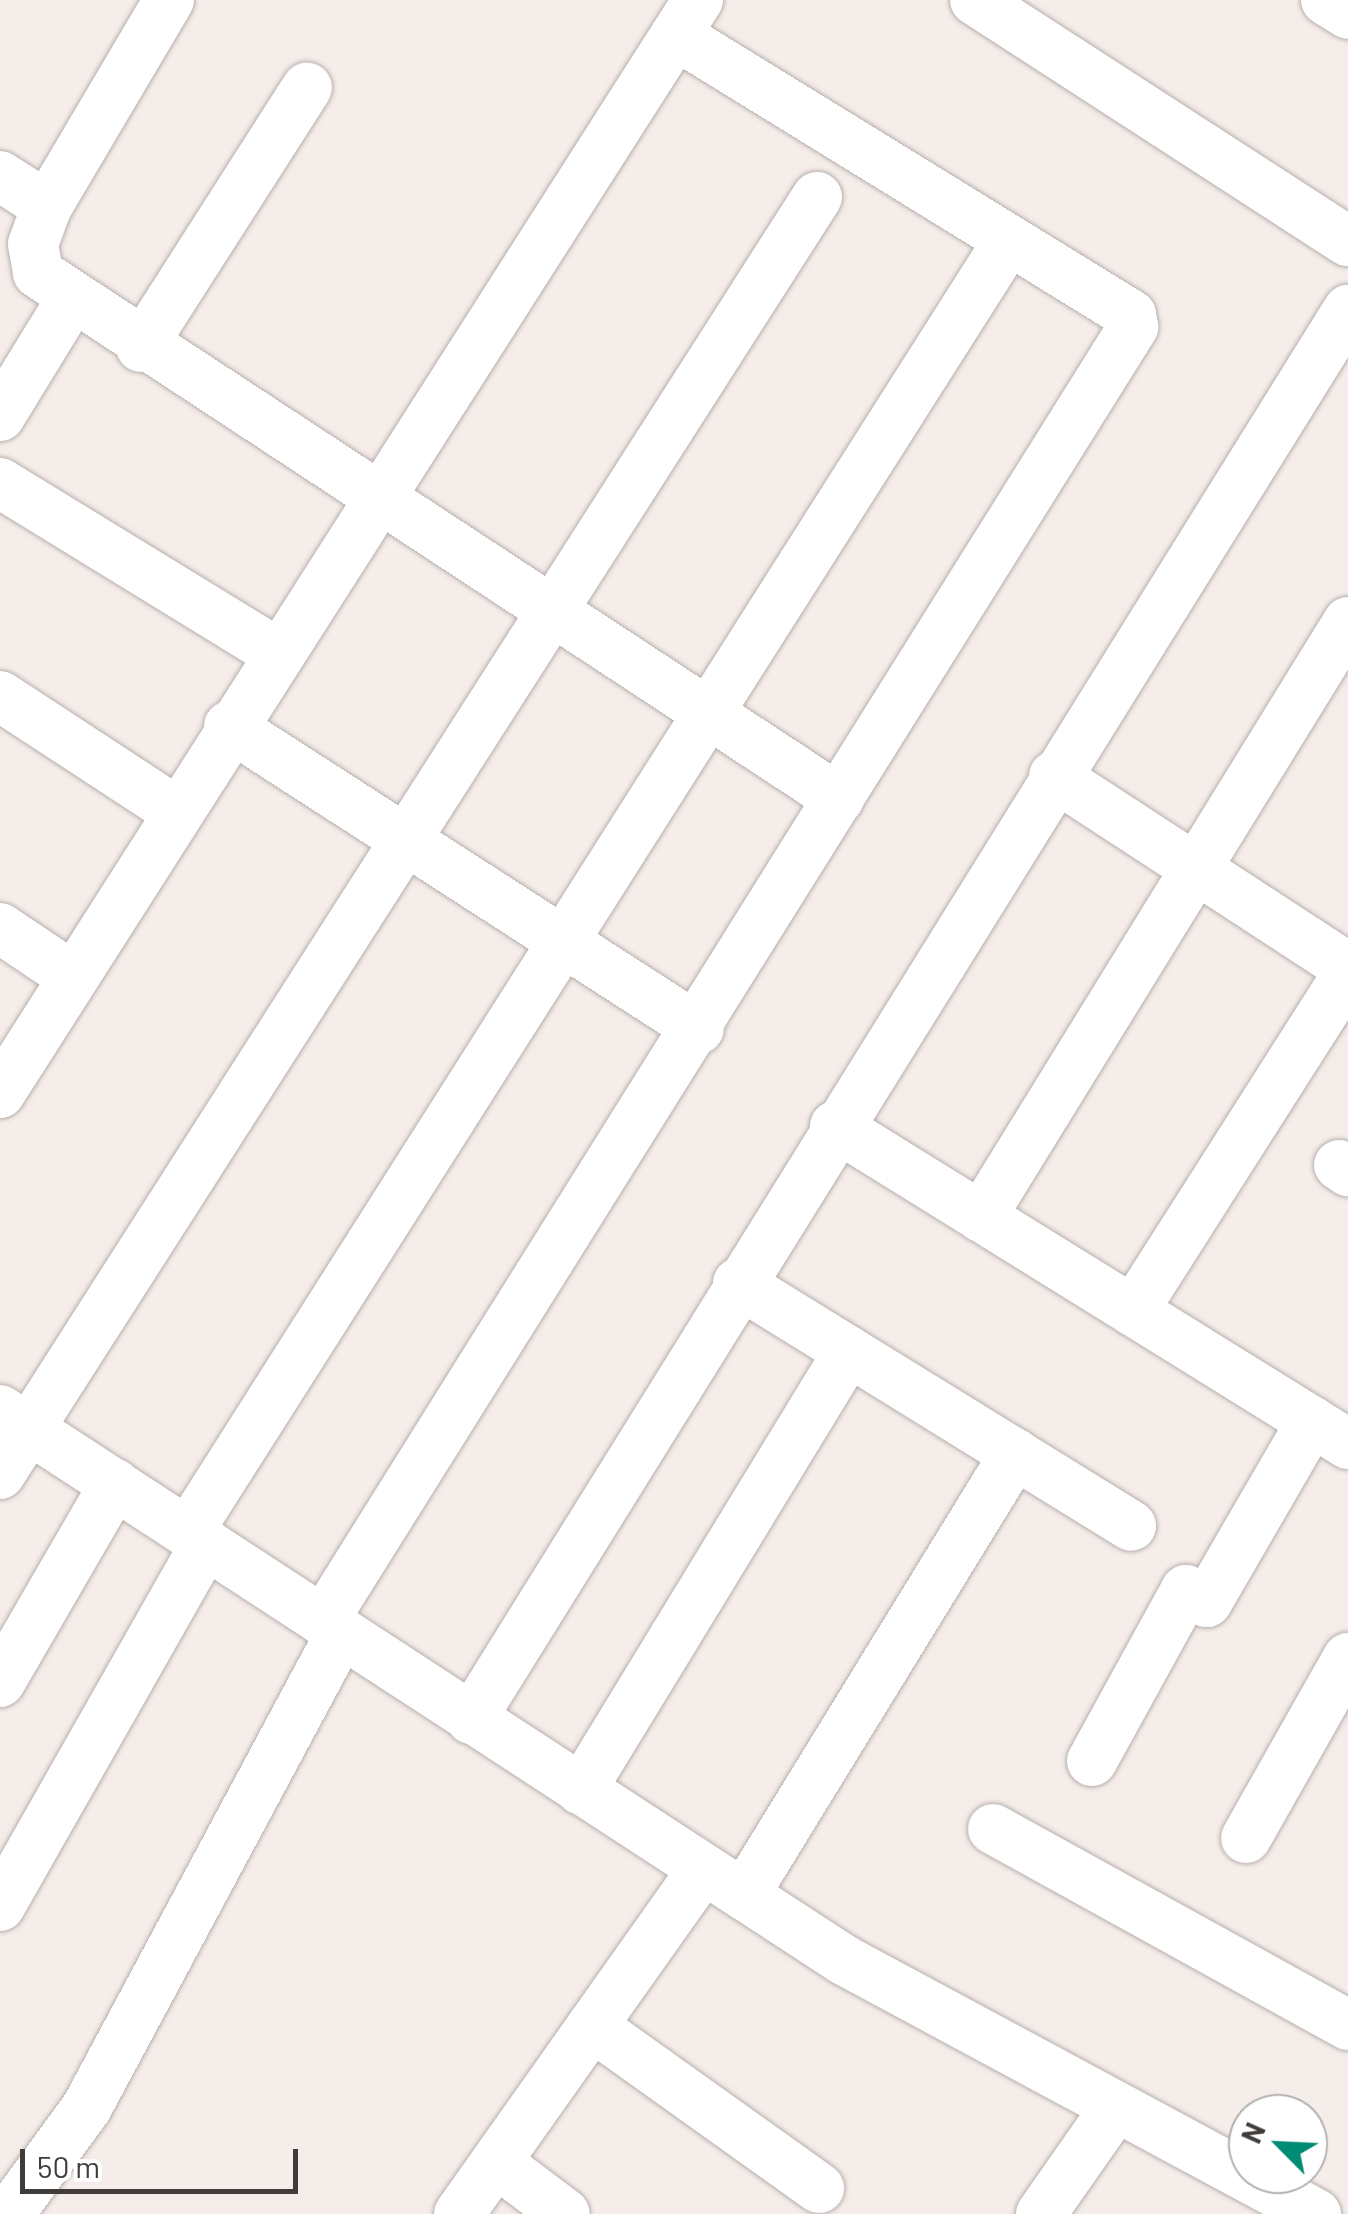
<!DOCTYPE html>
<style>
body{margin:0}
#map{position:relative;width:1348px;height:2214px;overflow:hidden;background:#f5ede9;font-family:Barlow,sans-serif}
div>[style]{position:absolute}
.roads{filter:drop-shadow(0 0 2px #b7afac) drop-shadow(0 0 2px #b7afac)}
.minor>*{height:50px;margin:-25px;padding:0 25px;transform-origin:25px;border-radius:25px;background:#fff}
span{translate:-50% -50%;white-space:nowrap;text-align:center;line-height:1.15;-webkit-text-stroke:8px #fff;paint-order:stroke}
.north{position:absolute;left:1228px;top:2094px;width:100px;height:100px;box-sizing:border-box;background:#fff;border:2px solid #b2b1b0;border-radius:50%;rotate:294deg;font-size:28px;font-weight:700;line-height:40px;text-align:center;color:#3f3c3a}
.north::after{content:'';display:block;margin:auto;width:35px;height:45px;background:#008c74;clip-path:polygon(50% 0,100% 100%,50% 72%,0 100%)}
.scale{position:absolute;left:20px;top:2149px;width:278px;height:45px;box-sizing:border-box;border:5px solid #3f3c3a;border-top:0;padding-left:12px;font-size:30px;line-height:35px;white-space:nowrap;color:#3f3c3a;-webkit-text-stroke:8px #fff;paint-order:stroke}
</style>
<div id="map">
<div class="roads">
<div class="minor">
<i style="left:169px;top:0;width:239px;rotate:120.6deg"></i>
<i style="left:47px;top:206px;width:40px;rotate:110.2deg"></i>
<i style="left:33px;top:244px;width:29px;rotate:80deg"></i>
<i style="left:38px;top:273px;width:958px;rotate:33.29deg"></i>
<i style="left:975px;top:0;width:444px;rotate:32.9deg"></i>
<i style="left:1326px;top:0;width:26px;rotate:32deg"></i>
<i style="left:0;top:176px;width:56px;rotate:32.6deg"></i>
<i style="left:141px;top:347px;width:308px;rotate:-57.4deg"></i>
<i style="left:0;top:416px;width:136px;rotate:-58.5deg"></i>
<i style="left:0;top:483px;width:325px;rotate:31.5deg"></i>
<i style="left:0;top:696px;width:212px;rotate:33.2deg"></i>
<i style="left:229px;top:726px;width:559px;rotate:32.81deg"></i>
<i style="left:1054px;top:776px;width:351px;rotate:33.1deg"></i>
<i style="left:0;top:928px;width:88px;rotate:33.9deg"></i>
<i style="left:0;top:1093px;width:1297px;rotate:-57.44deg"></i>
<i style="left:835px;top:1126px;width:604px;rotate:31.79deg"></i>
<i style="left:1339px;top:1165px;width:11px;rotate:34deg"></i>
<i style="left:981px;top:1217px;width:699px;rotate:-58.33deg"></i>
<i style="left:738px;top:1283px;width:462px;rotate:31.7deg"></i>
<i style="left:1133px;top:1311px;width:401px;rotate:-57.5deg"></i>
<i style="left:0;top:1410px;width:1007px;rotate:33.09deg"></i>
<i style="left:844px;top:1960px;width:536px;rotate:28.29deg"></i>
<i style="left:0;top:1474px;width:1516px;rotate:-57.39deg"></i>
<i style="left:188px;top:1532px;width:1527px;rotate:-57.57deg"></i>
<i style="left:323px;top:1621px;width:1527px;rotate:-57.95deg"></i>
<i style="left:1133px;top:327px;width:12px;rotate:-99deg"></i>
<i style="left:1131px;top:315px;width:534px;rotate:-148.39deg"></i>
<i style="left:0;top:1682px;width:229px;rotate:-59.9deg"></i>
<i style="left:471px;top:1719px;width:1660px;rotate:-58.1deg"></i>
<i style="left:1092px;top:1761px;width:195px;rotate:-61.2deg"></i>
<i style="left:1186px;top:1590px;width:24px;rotate:30deg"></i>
<i style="left:1207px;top:1602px;width:209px;rotate:-59.9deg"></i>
<i style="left:581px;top:1790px;width:514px;rotate:-58.6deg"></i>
<i style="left:993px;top:1829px;width:406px;rotate:28.9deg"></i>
<i style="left:1246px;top:1838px;width:207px;rotate:-60.5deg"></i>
<i style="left:744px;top:1895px;width:518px;rotate:-58.43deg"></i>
<i style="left:0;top:1906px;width:417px;rotate:-60.4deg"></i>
<i style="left:592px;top:2026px;width:279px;rotate:35.5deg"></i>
<i style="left:496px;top:2162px;width:86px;rotate:37deg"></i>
<i style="left:9px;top:2214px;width:132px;rotate:-53.9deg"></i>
<i style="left:87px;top:2107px;width:538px;rotate:-61.81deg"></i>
<i style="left:459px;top:2214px;width:423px;rotate:-54.7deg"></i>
<i style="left:1041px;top:2214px;width:131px;rotate:-55deg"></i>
</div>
</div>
<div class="north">N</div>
<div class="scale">50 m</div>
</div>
